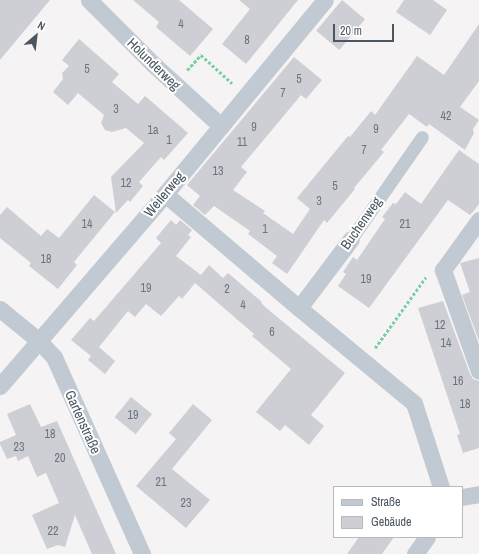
<!DOCTYPE html>
<meta charset="utf-8">
<style>
body{margin:0}
#map{position:relative;width:479px;height:554px;overflow:hidden;background:#f5f3f3;font-family:"Archivo Narrow",sans-serif}
div>[style]{position:absolute}
.building>*{inset:0;background:#cdcfd5;transform-origin:0 0}
.path>*{height:2.5px;margin-top:-1.25px;transform-origin:0;background:repeating-linear-gradient(90deg,#7ad0a6 0 3px,transparent 0 5px)}
.pedestrian>*{height:13px;margin:-6.5px;padding:0 6.5px;transform-origin:6.5px;border-radius:6.5px;background:#c1cad2}
.minor>*{height:17px;margin:-8.5px;padding:0 8.5px;transform-origin:8.5px;border-radius:8.5px;background:#c1cad2}
span{translate:-50% -50%;white-space:nowrap;text-align:center;line-height:1.15;-webkit-text-stroke:4px #fff;paint-order:stroke}
.number-label{font-size:12px;color:#6b747e}
.number-label span{-webkit-text-stroke-width:0}
.street-label{font-size:14px;color:#4a5661}
.legend{position:absolute;left:333px;top:486px;width:130px;height:52px;box-sizing:border-box;background:#fff;border:1px solid #b7bbc0;margin:0;padding:5px 7px;list-style:none;font-size:12px;color:#4a5661}
.legend li{display:flex;align-items:center;gap:8px;height:20px}
.legend b{width:20px;border:1px solid #b7bbc0}
.north{position:absolute;left:16px;top:16px;width:40px;height:40px;-webkit-text-stroke:3px #fff;paint-order:stroke;rotate:28deg;font-size:11px;font-weight:700;line-height:16px;text-align:center;color:#4a5661}
.north::after{content:'';display:block;margin:auto;width:14px;height:18px;background:#4a5661;clip-path:polygon(50% 0,100% 100%,50% 72%,0 100%)}
.scale{position:absolute;left:333px;top:24px;width:61px;height:18px;box-sizing:border-box;border:2px solid #4a5661;border-top:0;padding-left:5px;font-size:12px;line-height:14px;white-space:nowrap;color:#4a5661;-webkit-text-stroke:3px #fff;paint-order:stroke}
</style>
<div id="map">
<div class="building">
<i style="clip-path:polygon(0 0,50px 0,0 60px)"></i>
<i style="clip-path:polygon(133px 0,179px 0,213px 29px,190px 56px,156px 27px,159px 22px)"></i>
<i style="clip-path:polygon(239px 0,298px 0,246px 64px,222px 44px,250px 9px)"></i>
<i style="left:342px;top:0;width:30px;height:40px;rotate:40deg"></i>
<i style="clip-path:polygon(404px 0,433px 0,447px 10px,430px 35px,396px 12px)"></i>
<i style="clip-path:polygon(479px 24px,479px 81px,460px 107px,479px 120px,473px 129px,474px 133px,465px 150px,429px 124px,427px 127px,409px 114px,381px 150px,384px 152px,354px 188px,355px 189px,327px 223px,324px 220px,287px 274px,272px 263px,277px 256px,248px 234px,250px 231px,214px 206px,205px 215px,193px 205px,200px 196px,187px 185px,294px 57px,322px 80px,306px 99px,301px 95px,241px 167px,247px 172px,233px 190px,265px 211px,263px 213px,293px 234px,310px 209px,297px 198px,348px 136px,350px 137px,371px 111px,375px 115px,417px 56px,444px 75px)"></i>
<i style="clip-path:polygon(79px 39px,119px 74px,112px 82px,138px 104px,145px 96px,188px 133px,164px 160px,161px 157px,139px 182px,143px 186px,130px 202px,128px 200px,116px 213px,111px 177px,144px 143px,126px 128px,112px 132px,105px 130px,101px 123px,104px 115px,78px 93px,68px 105px,53px 92px,63px 79px,62px 73px,69px 66px,62px 60px)"></i>
<i style="clip-path:polygon(459px 150px,479px 164px,479px 204px,473px 212px,470px 215px,448px 200px,369px 308px,338px 286px,346px 274px,343px 272px,353px 257px,357px 260px,385px 219px,382px 217px,393px 203px,396px 204px,405px 192px,421px 204px)"></i>
<i style="clip-path:polygon(94px 195px,115px 212px,74px 262px,77px 265px,58px 289px,29px 266px,31px 263px,0 238px,0 215px,7px 207px,41px 236px,47px 229px,59px 238px)"></i>
<i style="clip-path:polygon(171px 220px,176px 225px,180px 220px,192px 230px,188px 235px,191px 237px,176px 256px,201px 275px,209px 265px,223px 278px,228px 273px,262px 302px,261px 303px,270px 311px,345px 373px,311px 415px,324px 426px,309px 445px,285px 425px,280px 431px,256px 412px,291px 369px,252px 336px,254px 334px,195px 283px,182px 299px,179px 296px,161px 316px,146px 304px,135px 317px,128px 311px,99px 347px,115px 361px,105px 374px,88px 360px,91px 356px,71px 340px,90px 318px,94px 321px,161px 243px,156px 238px)"></i>
<i style="clip-path:polygon(479px 258px,479px 341px,462px 295px,470px 292px,460px 263px)"></i>
<i style="clip-path:polygon(443px 301px,470px 374px,473px 379px,479px 381px,479px 448px,463px 453px,457px 435px,460px 434px,418px 308px)"></i>
<i style="left:131px;top:397px;width:27px;height:26px;rotate:39deg"></i>
<i style="clip-path:polygon(30px 404px,41px 427px,57px 421px,116px 554px,92px 554px,75px 515px,65px 547px,58px 545px,47px 549px,32px 515px,59px 503px,46px 473px,37px 477px,28px 456px,18px 461px,16px 456px,7px 459px,0 444px,0 442px,16px 435px,7px 414px)"></i>
<i style="clip-path:polygon(193px 404px,212px 420px,172px 469px,210px 500px,186px 528px,136px 486px,176px 439px,169px 433px)"></i>
<i style="clip-path:polygon(359px 537px,394px 537px,382px 554px,347px 554px)"></i>
</div>
<div class="path">
<i style="left:187px;top:70px;width:21px;rotate:-47deg"></i>
<i style="left:201px;top:55px;width:42px;rotate:42.1deg"></i>
<i style="left:375px;top:348px;width:87px;rotate:-54.3deg"></i>
</div>
<div class="pedestrian">
<i style="left:351px;top:239px;width:124px;rotate:-55.2deg"></i>
</div>
<div class="minor">
<i style="left:89px;top:0;width:91px;rotate:45deg"></i>
<i style="left:153px;top:64px;width:92px;rotate:42.4deg"></i>
<i style="left:165px;top:194px;width:176px;rotate:40.4deg"></i>
<i style="left:299px;top:308px;width:149px;rotate:39.6deg"></i>
<i style="left:414px;top:403px;width:88px;rotate:72.2deg"></i>
<i style="left:479px;top:220px;width:62px;rotate:125.8deg"></i>
<i style="left:443px;top:270px;width:107px;rotate:70.4deg"></i>
<i style="left:299px;top:308px;width:86px;rotate:-53deg"></i>
<i style="left:0;top:309px;width:49px;rotate:39.2deg"></i>
<i style="left:38px;top:340px;width:23px;rotate:47deg"></i>
<i style="left:54px;top:357px;width:216px;rotate:65.9deg"></i>
<i style="left:0;top:386px;width:253px;rotate:-49.3deg"></i>
<i style="left:165px;top:194px;width:251px;rotate:-50.5deg"></i>
<i style="left:462px;top:497px;width:17px;rotate:-10deg"></i>
<i style="left:415px;top:554px;width:21px;rotate:-55deg"></i>
</div>
<div class="number-label">
<span style="left:181px;top:25px">4</span>
<span style="left:247px;top:41px">8</span>
<span style="left:87px;top:70px">5</span>
<span style="left:299px;top:80px">5</span>
<span style="left:283px;top:94px">7</span>
<span style="left:116px;top:110px">3</span>
<span style="left:446px;top:117px">42</span>
<span style="left:254px;top:128px">9</span>
<span style="left:376px;top:130px">9</span>
<span style="left:153px;top:131px">1a</span>
<span style="left:169px;top:141px">1</span>
<span style="left:242px;top:143px">11</span>
<span style="left:364px;top:151px">7</span>
<span style="left:218px;top:172px">13</span>
<span style="left:126px;top:184px">12</span>
<span style="left:335px;top:187px">5</span>
<span style="left:319px;top:202px">3</span>
<span style="left:87px;top:225px">14</span>
<span style="left:405px;top:225px">21</span>
<span style="left:265px;top:230px">1</span>
<span style="left:46px;top:260px">18</span>
<span style="left:366px;top:280px">19</span>
<span style="left:146px;top:289px">19</span>
<span style="left:227px;top:290px">2</span>
<span style="left:243px;top:306px">4</span>
<span style="left:440px;top:326px">12</span>
<span style="left:272px;top:333px">6</span>
<span style="left:446px;top:344px">14</span>
<span style="left:458px;top:382px">16</span>
<span style="left:465px;top:405px">18</span>
<span style="left:133px;top:416px">19</span>
<span style="left:50px;top:435px">18</span>
<span style="left:19px;top:448px">23</span>
<span style="left:60px;top:459px">20</span>
<span style="left:161px;top:483px">21</span>
<span style="left:186px;top:504px">23</span>
<span style="left:53px;top:532px">22</span>
</div>
<div class="street-label">
<span style="left:154px;top:64px;rotate:44deg">Holunderweg</span>
<span style="left:164px;top:194px;rotate:-50deg">Weilerweg</span>
<span style="left:361px;top:223px;rotate:-55deg">Buchenweg</span>
<span style="left:83px;top:422px;rotate:66deg">Gartenstraße</span>
</div>
<ul class="legend">
<li><b style="height:5px;background:#c1cad2"></b>Straße</li>
<li><b style="height:11px;background:#cdcfd5"></b>Gebäude</li>
</ul>
<div class="north">N</div>
<div class="scale">20 m</div>
</div>
